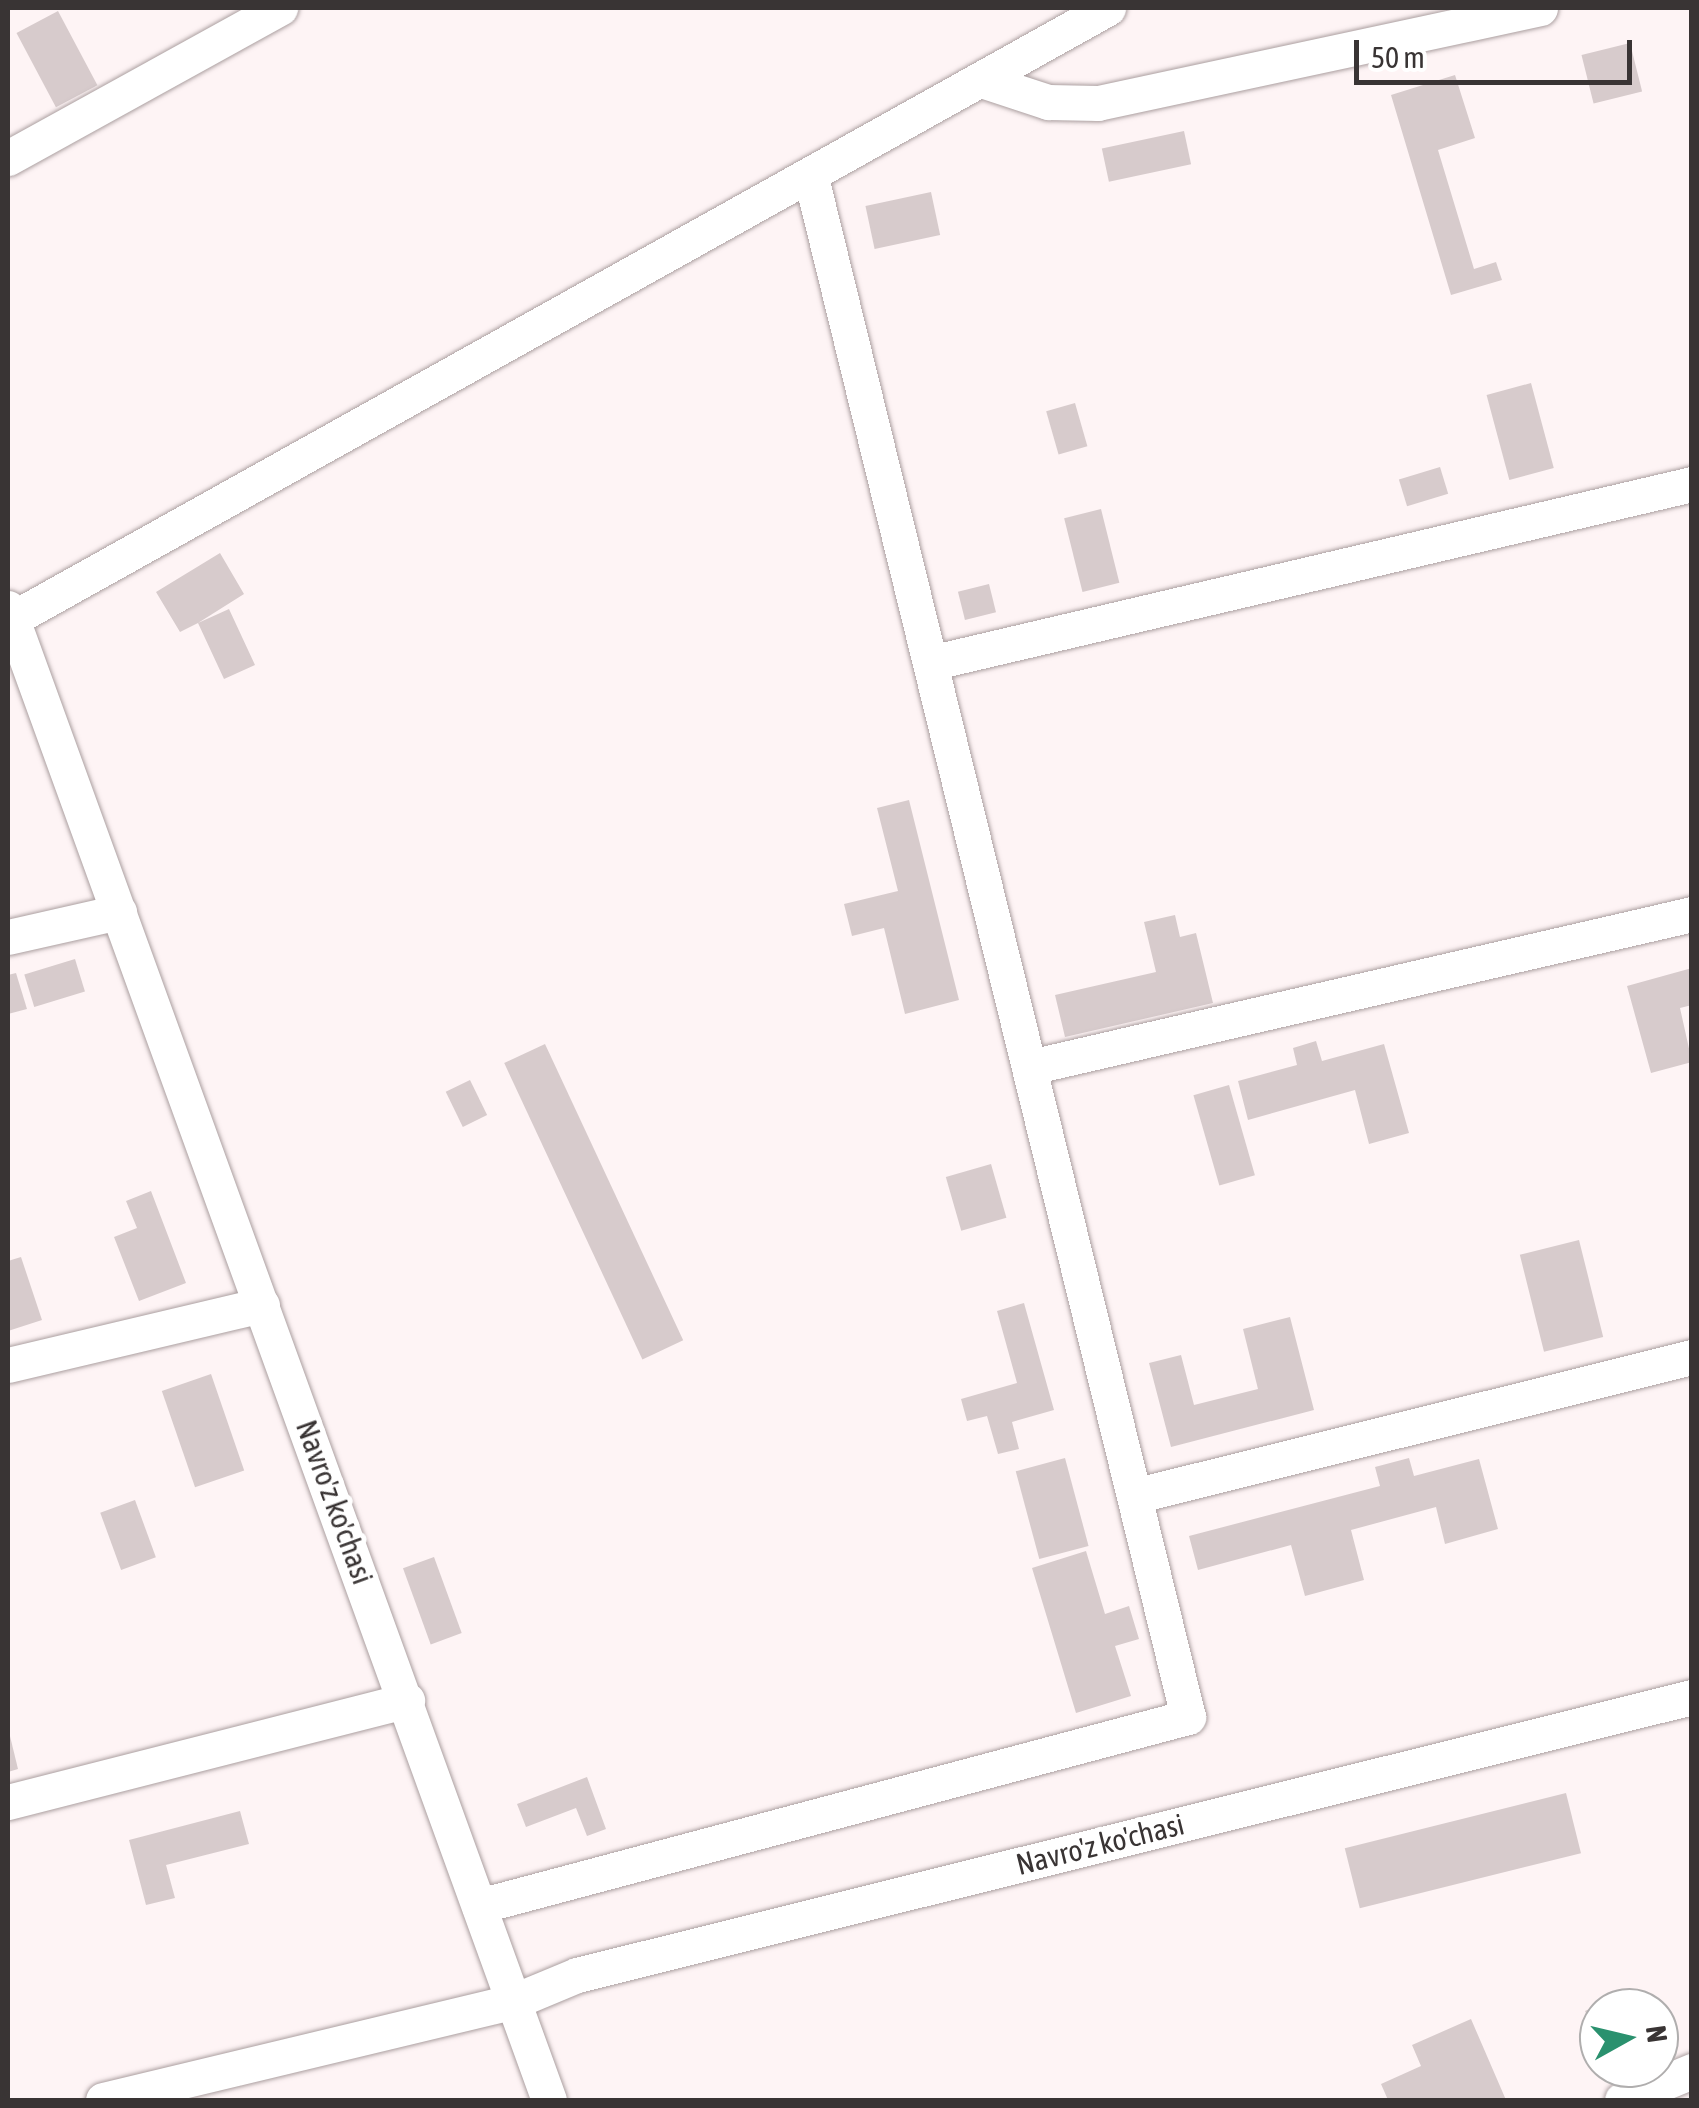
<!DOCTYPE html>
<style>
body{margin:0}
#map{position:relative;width:1699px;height:2108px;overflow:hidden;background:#fef4f5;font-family:"Asap Condensed",sans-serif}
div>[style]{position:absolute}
.building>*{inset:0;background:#d7cbcc;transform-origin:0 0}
.roads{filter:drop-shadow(0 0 2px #ab9fa0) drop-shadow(0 0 2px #ab9fa0)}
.minor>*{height:35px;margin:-17.5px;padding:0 17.5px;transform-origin:17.5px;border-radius:17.5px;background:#fff}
span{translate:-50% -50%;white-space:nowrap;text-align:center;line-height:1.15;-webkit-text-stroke:10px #fff;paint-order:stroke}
.street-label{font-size:30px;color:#393434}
.frame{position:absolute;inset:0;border:10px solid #393434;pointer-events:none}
.north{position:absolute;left:1579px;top:1988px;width:100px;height:100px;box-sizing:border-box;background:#fff;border:2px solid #b0aeae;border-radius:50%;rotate:82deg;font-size:28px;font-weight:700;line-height:40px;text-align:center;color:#393434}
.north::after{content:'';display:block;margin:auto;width:35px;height:45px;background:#2a916e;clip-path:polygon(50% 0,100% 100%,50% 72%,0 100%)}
.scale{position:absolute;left:1354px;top:40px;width:278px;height:45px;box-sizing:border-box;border:5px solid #393434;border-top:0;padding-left:12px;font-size:30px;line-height:35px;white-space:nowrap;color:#393434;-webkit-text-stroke:8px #fff;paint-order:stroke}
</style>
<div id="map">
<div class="building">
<i style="left:58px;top:11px;width:84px;height:47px;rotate:62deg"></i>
<i style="left:1630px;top:43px;width:50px;height:50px;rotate:76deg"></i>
<i style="clip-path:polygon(1455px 75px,1475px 138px,1438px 150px,1474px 269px,1496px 262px,1502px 280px,1451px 295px,1391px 95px)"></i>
<i style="left:1184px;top:131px;width:34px;height:84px;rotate:78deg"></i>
<i style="left:931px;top:192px;width:44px;height:67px;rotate:78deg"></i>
<i style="left:1531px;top:383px;width:88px;height:46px;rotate:75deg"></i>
<i style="left:1075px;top:403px;width:45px;height:30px;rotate:74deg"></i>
<i style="left:1440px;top:467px;width:28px;height:43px;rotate:73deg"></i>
<i style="left:1101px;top:509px;width:76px;height:38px;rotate:76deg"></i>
<i style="clip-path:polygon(220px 553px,244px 594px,198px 623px,229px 609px,255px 665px,224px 679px,198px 623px,180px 632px,156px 592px)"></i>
<i style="left:989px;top:584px;width:29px;height:32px;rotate:76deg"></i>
<i style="clip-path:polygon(909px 800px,959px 1000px,905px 1014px,884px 928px,852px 936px,844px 904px,898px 891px,877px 808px)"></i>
<i style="clip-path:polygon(1175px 915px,1180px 937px,1196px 933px,1213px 1003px,1065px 1037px,1055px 995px,1156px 972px,1144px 922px)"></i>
<i style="left:75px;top:959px;width:34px;height:53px;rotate:73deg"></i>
<i style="clip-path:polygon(1692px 968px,1692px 1005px,1680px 1008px,1692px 1062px,1651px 1073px,1627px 986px)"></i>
<i style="clip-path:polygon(16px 973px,27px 1009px,8px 1014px,8px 975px)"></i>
<i style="clip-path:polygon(1316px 1041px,1322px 1061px,1384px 1044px,1409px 1133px,1369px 1144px,1355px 1090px,1248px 1120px,1238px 1081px,1297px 1065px,1293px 1048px)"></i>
<i style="left:545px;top:1044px;width:327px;height:45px;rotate:65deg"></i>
<i style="left:470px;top:1080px;width:39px;height:27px;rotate:64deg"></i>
<i style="left:1229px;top:1085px;width:94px;height:37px;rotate:74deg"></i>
<i style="left:991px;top:1164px;width:56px;height:47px;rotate:74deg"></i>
<i style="clip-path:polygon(151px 1191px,186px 1283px,139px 1301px,114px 1237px,137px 1228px,126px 1201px)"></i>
<i style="left:1579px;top:1240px;width:100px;height:61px;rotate:76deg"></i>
<i style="clip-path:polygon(21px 1257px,42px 1320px,8px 1331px,8px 1261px)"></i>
<i style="clip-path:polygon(1024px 1303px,1054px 1410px,1012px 1422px,1019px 1449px,998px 1454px,987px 1416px,967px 1421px,961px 1399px,1017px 1383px,997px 1311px)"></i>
<i style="clip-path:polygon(1290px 1317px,1314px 1410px,1171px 1447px,1149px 1363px,1181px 1355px,1194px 1405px,1258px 1389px,1243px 1329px)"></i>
<i style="left:211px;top:1374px;width:102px;height:52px;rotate:71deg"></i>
<i style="left:1065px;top:1458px;width:91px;height:51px;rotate:75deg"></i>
<i style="clip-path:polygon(1409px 1458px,1414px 1476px,1479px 1459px,1498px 1529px,1445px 1544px,1436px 1507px,1351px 1530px,1364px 1580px,1305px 1596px,1291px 1545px,1198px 1570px,1189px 1536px,1380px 1486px,1375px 1467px)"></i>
<i style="left:135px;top:1500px;width:61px;height:37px;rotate:70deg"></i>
<i style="clip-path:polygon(1086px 1551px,1105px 1614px,1129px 1606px,1139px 1639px,1115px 1646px,1131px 1696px,1076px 1713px,1032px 1568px)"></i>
<i style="left:434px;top:1557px;width:81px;height:33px;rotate:70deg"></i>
<i style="clip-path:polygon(9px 1732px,18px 1769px,8px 1772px,8px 1733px)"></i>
<i style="clip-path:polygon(587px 1777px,606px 1829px,587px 1836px,576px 1808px,526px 1827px,517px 1804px)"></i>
<i style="left:1566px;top:1793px;width:62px;height:228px;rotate:76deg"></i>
<i style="clip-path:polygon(240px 1811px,249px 1844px,166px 1865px,175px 1898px,146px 1905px,129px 1840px)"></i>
<i style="clip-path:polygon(1629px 1990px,1638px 2008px,1599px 2008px,1599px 2041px,1585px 2011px)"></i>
<i style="clip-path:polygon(1471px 2019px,1506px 2100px,1388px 2100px,1381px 2084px,1421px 2066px,1412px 2045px)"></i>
</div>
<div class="roads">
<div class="minor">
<i style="left:981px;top:80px;width:71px;rotate:18.2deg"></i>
<i style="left:1048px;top:102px;width:50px;rotate:1.1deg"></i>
<i style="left:1098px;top:103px;width:452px;rotate:-12.1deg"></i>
<i style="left:8px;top:158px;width:311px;rotate:-28.9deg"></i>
<i style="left:8px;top:608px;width:1587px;rotate:70.07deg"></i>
<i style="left:12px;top:619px;width:1255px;rotate:-29.14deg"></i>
<i style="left:930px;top:663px;width:783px;rotate:-13.22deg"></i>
<i style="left:8px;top:937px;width:114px;rotate:-12.7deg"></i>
<i style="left:1030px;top:1067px;width:679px;rotate:-13.01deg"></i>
<i style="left:8px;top:1365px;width:261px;rotate:-13.3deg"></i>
<i style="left:1134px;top:1496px;width:575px;rotate:-13.99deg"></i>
<i style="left:8px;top:1802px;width:412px;rotate:-14.3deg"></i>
<i style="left:479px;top:1906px;width:734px;rotate:-14.93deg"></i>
<i style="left:1188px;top:1717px;width:1585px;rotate:-103.76deg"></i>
<i style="left:103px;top:2100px;width:421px;rotate:-13.5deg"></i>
<i style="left:512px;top:2002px;width:70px;rotate:-22.6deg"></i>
<i style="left:577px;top:1975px;width:1149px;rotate:-14deg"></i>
<i style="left:1622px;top:2100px;width:76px;rotate:-22.5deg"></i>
</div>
</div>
<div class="street-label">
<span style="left:335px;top:1502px;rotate:70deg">Navro'z ko'chasi</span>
<span style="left:1100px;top:1844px;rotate:-14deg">Navro'z ko'chasi</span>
</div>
<div class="frame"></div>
<div class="north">N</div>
<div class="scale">50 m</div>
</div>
